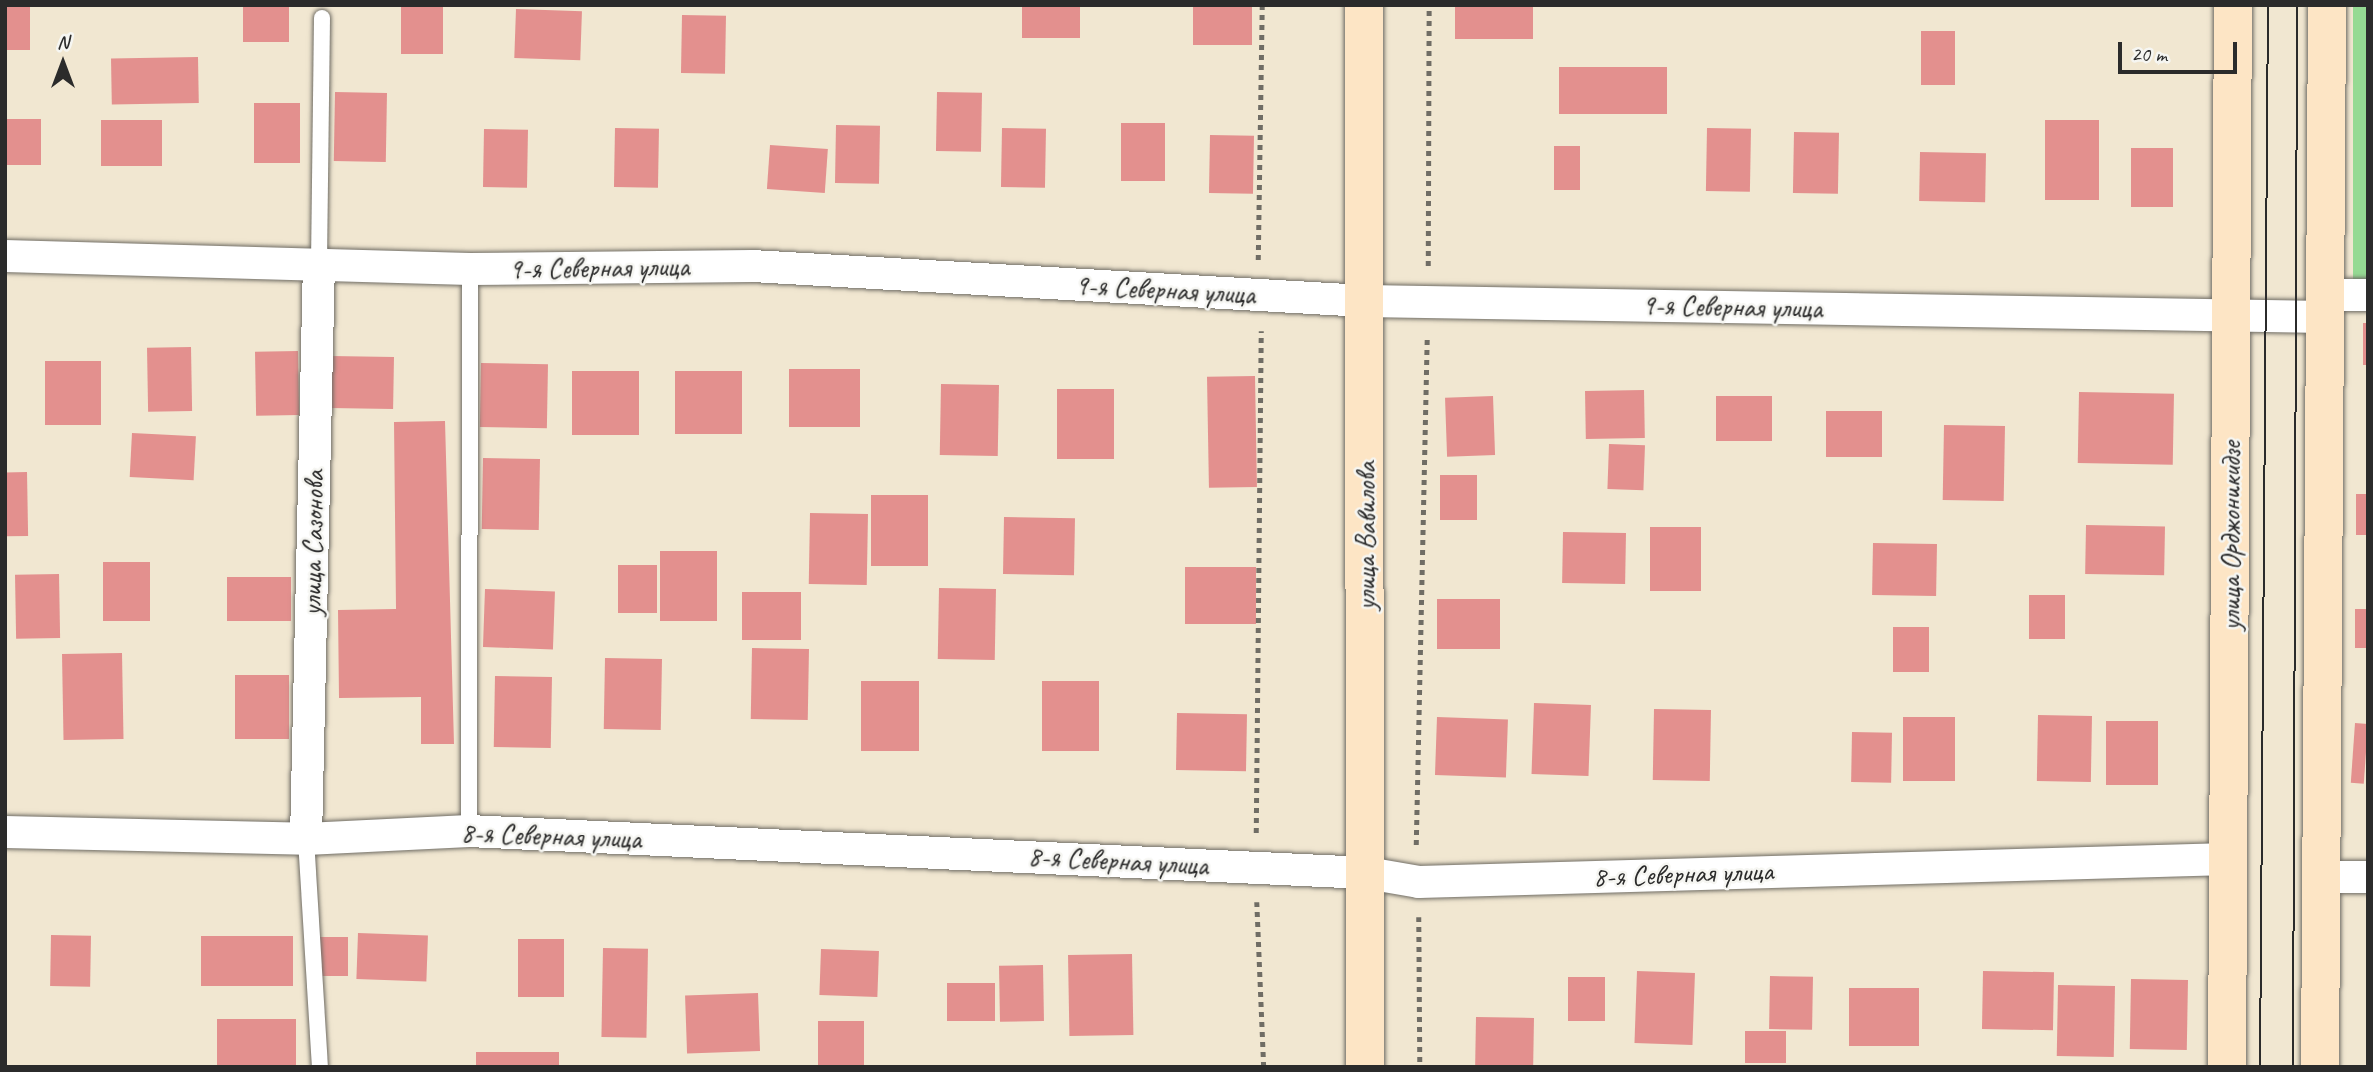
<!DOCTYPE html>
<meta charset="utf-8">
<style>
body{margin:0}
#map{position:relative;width:2373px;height:1072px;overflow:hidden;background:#f1e7d1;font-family:Caveat,sans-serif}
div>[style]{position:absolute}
.green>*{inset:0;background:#95da93;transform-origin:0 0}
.building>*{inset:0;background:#e3908e;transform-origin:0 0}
.path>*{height:4.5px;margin-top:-2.25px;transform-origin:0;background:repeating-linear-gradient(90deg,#706d65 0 5px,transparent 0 10px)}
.roads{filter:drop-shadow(0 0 2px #706d65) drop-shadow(0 0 2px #706d65)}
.lane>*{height:16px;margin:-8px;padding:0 8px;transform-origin:8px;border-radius:8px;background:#fff}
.street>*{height:32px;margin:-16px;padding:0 16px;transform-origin:16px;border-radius:16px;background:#fff}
.secondary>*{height:38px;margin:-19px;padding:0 19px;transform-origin:19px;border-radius:19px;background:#fde5c5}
.tram>*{height:2px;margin:-1px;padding:0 1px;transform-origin:1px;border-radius:1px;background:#2b2b2b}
span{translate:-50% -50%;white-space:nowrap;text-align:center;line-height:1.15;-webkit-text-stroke:5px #f6f6f2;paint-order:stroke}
.street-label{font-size:28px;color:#2b2b2b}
.frame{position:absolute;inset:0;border:7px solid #2b2b2b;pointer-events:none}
.north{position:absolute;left:28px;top:28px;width:70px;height:70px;-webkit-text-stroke:5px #f6f6f2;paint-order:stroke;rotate:0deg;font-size:19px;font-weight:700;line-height:28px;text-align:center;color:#2b2b2b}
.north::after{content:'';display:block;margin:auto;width:24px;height:32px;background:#2b2b2b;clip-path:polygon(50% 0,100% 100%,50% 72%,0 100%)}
.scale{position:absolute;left:2118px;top:42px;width:119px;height:32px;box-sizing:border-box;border:4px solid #2b2b2b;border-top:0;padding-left:9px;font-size:21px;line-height:24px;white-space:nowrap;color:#2b2b2b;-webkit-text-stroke:5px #f6f6f2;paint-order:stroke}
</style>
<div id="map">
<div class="green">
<i style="left:2353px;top:5px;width:15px;height:276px"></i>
</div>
<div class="building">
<i style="left:5px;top:5px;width:25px;height:45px"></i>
<i style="left:243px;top:5px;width:46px;height:37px"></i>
<i style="left:401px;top:5px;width:42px;height:49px"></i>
<i style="left:1022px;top:5px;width:58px;height:33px"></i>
<i style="left:1193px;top:5px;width:59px;height:40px"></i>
<i style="left:1455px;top:5px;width:78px;height:34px"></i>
<i style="left:516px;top:9px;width:66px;height:49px;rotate:2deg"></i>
<i style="left:682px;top:15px;width:44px;height:58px;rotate:1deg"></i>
<i style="left:1921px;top:31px;width:34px;height:54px"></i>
<i style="left:198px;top:57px;width:46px;height:87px;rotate:89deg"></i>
<i style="left:1559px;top:67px;width:108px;height:47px"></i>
<i style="left:335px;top:92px;width:52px;height:69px;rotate:1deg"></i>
<i style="left:937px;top:92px;width:45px;height:59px;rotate:1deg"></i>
<i style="left:254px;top:103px;width:46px;height:60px"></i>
<i style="left:5px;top:119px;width:36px;height:46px"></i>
<i style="left:101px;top:120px;width:61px;height:46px"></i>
<i style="left:2045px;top:120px;width:54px;height:80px"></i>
<i style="left:1121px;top:123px;width:44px;height:58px"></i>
<i style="left:836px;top:125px;width:44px;height:58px;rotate:1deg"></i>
<i style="left:615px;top:128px;width:44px;height:59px;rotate:1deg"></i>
<i style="left:1002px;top:128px;width:44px;height:59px;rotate:1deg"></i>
<i style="left:1707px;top:128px;width:44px;height:63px;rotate:1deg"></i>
<i style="left:484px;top:129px;width:44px;height:58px;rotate:1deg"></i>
<i style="left:1794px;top:132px;width:45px;height:61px;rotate:1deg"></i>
<i style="left:1210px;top:135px;width:44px;height:58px;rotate:1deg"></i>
<i style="left:770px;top:145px;width:58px;height:44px;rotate:4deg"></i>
<i style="left:1554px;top:146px;width:26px;height:44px"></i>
<i style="left:2131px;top:148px;width:42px;height:59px"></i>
<i style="left:1920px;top:152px;width:66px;height:49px;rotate:1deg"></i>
<i style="left:2363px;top:323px;width:5px;height:42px"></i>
<i style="left:191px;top:347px;width:64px;height:44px;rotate:89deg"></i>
<i style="left:298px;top:351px;width:64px;height:43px;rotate:89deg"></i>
<i style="left:331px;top:356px;width:63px;height:52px;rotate:1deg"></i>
<i style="left:45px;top:361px;width:56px;height:64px"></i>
<i style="left:481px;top:363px;width:67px;height:64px;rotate:1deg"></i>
<i style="left:860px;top:369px;width:58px;height:71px;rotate:90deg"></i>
<i style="left:572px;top:371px;width:67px;height:64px"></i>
<i style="left:675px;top:371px;width:67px;height:63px"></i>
<i style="left:1255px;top:376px;width:111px;height:48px;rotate:89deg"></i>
<i style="left:941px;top:384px;width:58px;height:71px;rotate:1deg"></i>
<i style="left:1057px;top:389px;width:57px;height:70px"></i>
<i style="left:1644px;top:390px;width:48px;height:59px;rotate:89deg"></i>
<i style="left:2079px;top:392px;width:95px;height:71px;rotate:1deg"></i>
<i style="left:1493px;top:396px;width:59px;height:48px;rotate:88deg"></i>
<i style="left:1716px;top:396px;width:56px;height:45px"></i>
<i style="left:1826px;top:411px;width:56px;height:46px"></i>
<i style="clip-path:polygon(445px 421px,454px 744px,421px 744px,421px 697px,339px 698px,338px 610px,396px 609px,394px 422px)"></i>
<i style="left:1944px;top:425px;width:61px;height:75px;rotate:1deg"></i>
<i style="left:132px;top:433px;width:64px;height:44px;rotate:3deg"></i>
<i style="left:1609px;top:444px;width:36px;height:45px;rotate:2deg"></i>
<i style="left:483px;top:458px;width:57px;height:71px;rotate:1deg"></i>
<i style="left:27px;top:472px;width:64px;height:22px;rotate:89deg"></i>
<i style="left:1440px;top:475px;width:37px;height:45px"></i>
<i style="left:2356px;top:494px;width:12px;height:41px"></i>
<i style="left:871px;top:495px;width:57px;height:71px"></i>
<i style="left:810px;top:513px;width:58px;height:71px;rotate:1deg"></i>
<i style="left:1004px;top:517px;width:71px;height:57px;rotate:1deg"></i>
<i style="left:2086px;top:525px;width:79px;height:49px;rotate:1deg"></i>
<i style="left:1701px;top:527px;width:64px;height:51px;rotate:90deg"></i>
<i style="left:1563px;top:532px;width:63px;height:51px;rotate:1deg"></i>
<i style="left:1873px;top:543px;width:64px;height:52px;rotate:1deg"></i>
<i style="left:660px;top:551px;width:57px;height:70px"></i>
<i style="left:103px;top:562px;width:47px;height:59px"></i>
<i style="left:618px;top:565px;width:39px;height:48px"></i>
<i style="left:1185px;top:567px;width:71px;height:57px"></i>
<i style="left:59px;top:574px;width:64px;height:44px;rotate:89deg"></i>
<i style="left:227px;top:577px;width:64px;height:44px"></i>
<i style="left:939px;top:588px;width:57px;height:71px;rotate:1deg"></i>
<i style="left:485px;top:589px;width:70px;height:58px;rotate:2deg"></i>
<i style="left:801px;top:592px;width:48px;height:59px;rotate:90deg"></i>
<i style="left:2029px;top:595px;width:36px;height:44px"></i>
<i style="left:1437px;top:599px;width:63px;height:50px"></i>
<i style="left:2355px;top:609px;width:13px;height:39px"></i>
<i style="left:1893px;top:627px;width:36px;height:45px"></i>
<i style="left:752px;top:648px;width:57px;height:71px;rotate:1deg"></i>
<i style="left:122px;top:653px;width:86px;height:60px;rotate:89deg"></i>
<i style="left:605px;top:658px;width:57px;height:71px;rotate:1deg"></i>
<i style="left:235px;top:675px;width:54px;height:64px"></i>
<i style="left:495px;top:676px;width:57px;height:71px;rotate:1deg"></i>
<i style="left:861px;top:681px;width:58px;height:70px"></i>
<i style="left:1042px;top:681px;width:57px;height:70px"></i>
<i style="left:1534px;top:703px;width:57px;height:71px;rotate:2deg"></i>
<i style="left:1654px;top:709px;width:57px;height:71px;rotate:1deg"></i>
<i style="left:1177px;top:713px;width:70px;height:57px;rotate:1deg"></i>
<i style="left:2038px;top:715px;width:54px;height:66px;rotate:1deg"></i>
<i style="left:1437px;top:717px;width:71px;height:58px;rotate:2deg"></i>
<i style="left:1903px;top:717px;width:52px;height:64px"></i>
<i style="left:2106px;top:721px;width:52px;height:64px"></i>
<i style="left:2355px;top:723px;width:13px;height:60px;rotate:4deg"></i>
<i style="left:1852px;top:732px;width:40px;height:50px;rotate:1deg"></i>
<i style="left:358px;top:933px;width:70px;height:46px;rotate:2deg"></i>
<i style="left:51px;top:935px;width:40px;height:51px;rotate:1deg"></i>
<i style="left:201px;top:936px;width:92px;height:50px"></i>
<i style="left:318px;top:937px;width:30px;height:39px"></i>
<i style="left:518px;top:939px;width:46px;height:58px"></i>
<i style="left:603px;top:948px;width:45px;height:89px;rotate:1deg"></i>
<i style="left:821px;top:949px;width:58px;height:46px;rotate:2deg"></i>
<i style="left:1132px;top:954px;width:81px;height:64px;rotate:89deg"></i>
<i style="left:1043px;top:965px;width:56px;height:44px;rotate:89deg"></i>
<i style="left:1637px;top:971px;width:58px;height:72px;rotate:2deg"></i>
<i style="left:1983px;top:971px;width:71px;height:58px;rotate:1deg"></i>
<i style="left:1770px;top:976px;width:43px;height:53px;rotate:1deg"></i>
<i style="left:1568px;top:977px;width:37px;height:44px"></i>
<i style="left:2131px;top:979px;width:57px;height:70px;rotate:1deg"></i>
<i style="left:947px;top:983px;width:48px;height:38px"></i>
<i style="left:2058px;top:985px;width:57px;height:71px;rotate:1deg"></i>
<i style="left:1849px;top:988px;width:70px;height:58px"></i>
<i style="left:758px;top:993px;width:58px;height:73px;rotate:88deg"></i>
<i style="left:1476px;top:1017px;width:58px;height:50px;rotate:1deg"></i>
<i style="left:217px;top:1019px;width:79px;height:48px"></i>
<i style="left:818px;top:1021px;width:46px;height:46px"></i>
<i style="left:1745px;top:1031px;width:41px;height:32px"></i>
<i style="left:476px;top:1052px;width:83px;height:15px"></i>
</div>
<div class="path">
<i style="left:1258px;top:260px;width:255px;rotate:-89.1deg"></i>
<i style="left:1428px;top:266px;width:261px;rotate:-89.8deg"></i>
<i style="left:1256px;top:833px;width:502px;rotate:-89.43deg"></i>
<i style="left:1416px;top:845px;width:508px;rotate:-88.76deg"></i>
<i style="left:1257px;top:902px;width:165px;rotate:87.6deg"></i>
<i style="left:1419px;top:917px;width:150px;rotate:89.6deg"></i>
</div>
<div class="roads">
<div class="lane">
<i style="left:319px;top:263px;width:245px;rotate:-89.3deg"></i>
<i style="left:469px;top:831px;width:562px;rotate:-89.9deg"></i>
<i style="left:306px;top:839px;width:228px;rotate:86.5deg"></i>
</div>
<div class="street">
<i style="left:5px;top:256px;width:465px;rotate:1.6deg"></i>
<i style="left:470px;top:269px;width:282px;rotate:-0.6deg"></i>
<i style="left:752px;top:266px;width:614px;rotate:3.27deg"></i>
<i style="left:1365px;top:301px;width:961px;rotate:0.95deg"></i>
<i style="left:2326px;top:295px;width:42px"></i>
<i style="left:5px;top:832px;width:301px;rotate:1.3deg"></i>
<i style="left:306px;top:839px;width:163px;rotate:-2.8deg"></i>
<i style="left:469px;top:831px;width:899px;rotate:2.68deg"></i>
<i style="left:1367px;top:873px;width:53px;rotate:9.8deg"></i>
<i style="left:1419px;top:882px;width:810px;rotate:-1.63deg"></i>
<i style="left:306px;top:839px;width:576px;rotate:-88.71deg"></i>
<i style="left:2322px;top:877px;width:46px"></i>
</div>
<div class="secondary">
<i style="left:1364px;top:5px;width:1062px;rotate:89.95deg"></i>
<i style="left:2227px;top:1067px;width:1062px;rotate:-89.68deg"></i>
<i style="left:2320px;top:1067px;width:1062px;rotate:-89.62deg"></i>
</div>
</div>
<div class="tram">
<i style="left:2260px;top:1067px;width:1062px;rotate:-89.57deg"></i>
<i style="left:2293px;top:1067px;width:1062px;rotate:-89.78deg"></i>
</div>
<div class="street-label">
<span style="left:599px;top:268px;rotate:-1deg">9-я Северная улица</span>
<span style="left:1165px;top:290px;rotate:3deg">9-я Северная улица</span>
<span style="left:1732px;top:307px;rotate:1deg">9-я Северная улица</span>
<span style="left:1366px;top:536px;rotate:-90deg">улица Вавилова</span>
<span style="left:2231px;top:536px;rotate:-90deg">улица Орджоникидзе</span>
<span style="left:313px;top:543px;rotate:-89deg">улица Сазонова</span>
<span style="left:551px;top:836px;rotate:2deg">8-я Северная улица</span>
<span style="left:1118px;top:861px;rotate:3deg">8-я Северная улица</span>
<span style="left:1683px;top:874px;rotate:-2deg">8-я Северная улица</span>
</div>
<div class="frame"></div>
<div class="north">N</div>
<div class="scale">20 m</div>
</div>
